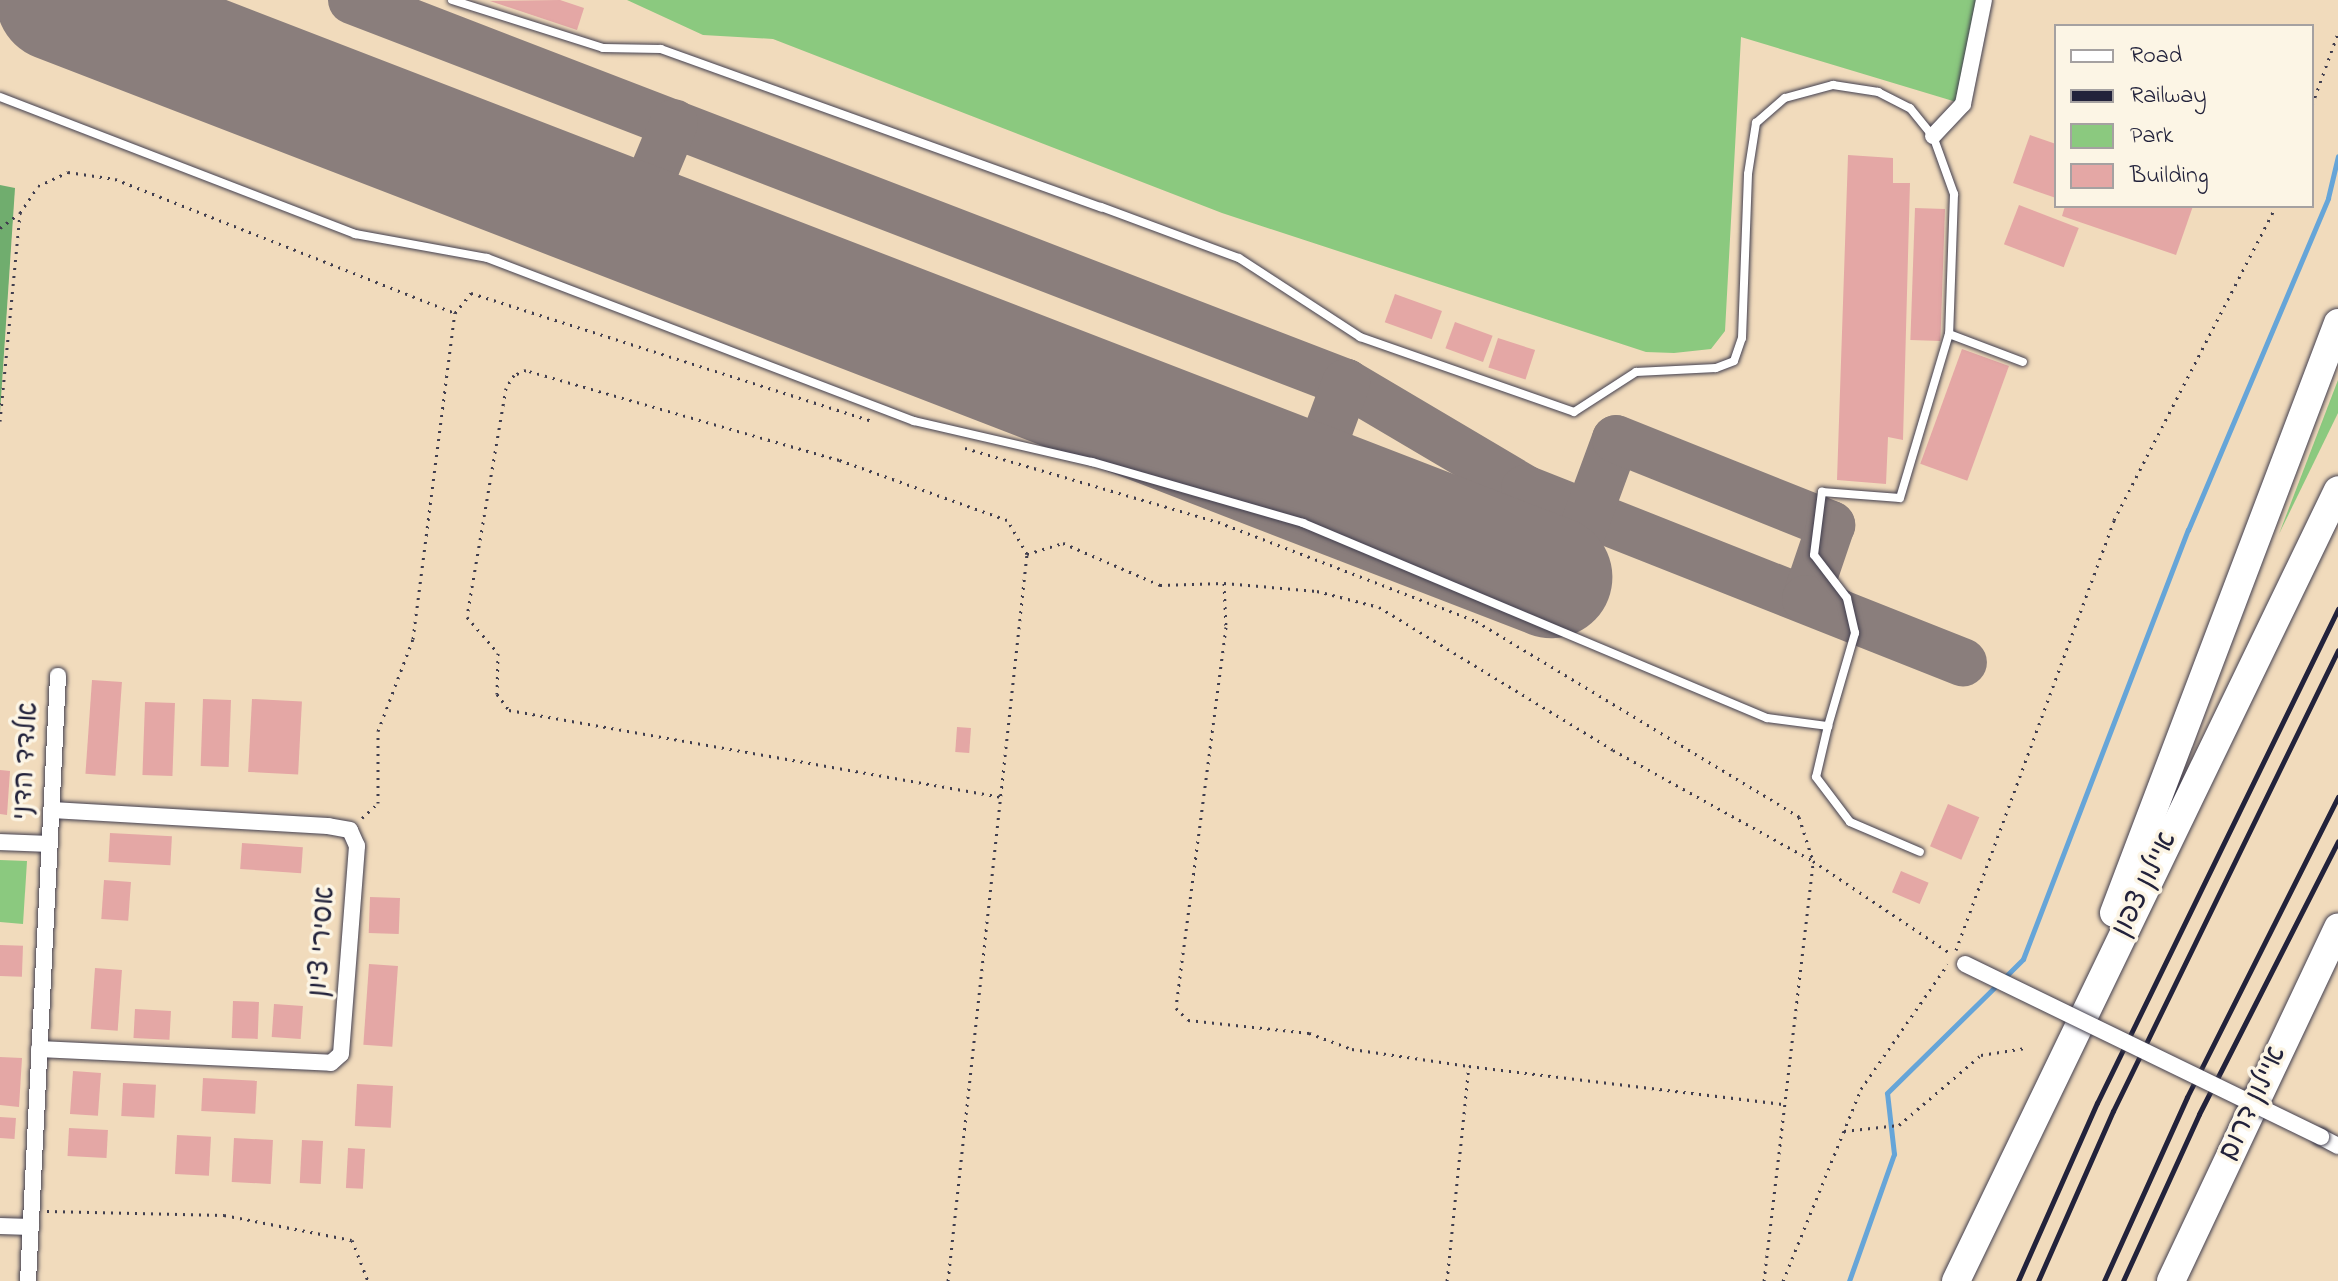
<!DOCTYPE html>
<meta charset="utf-8">
<style>
body{margin:0}
#map{position:relative;width:2338px;height:1281px;overflow:hidden;background:#f1dbbc;font-family:"Indie Flower","Playpen Sans Hebrew",sans-serif}
div>[style]{position:absolute}
.green>*{inset:0;background:#8bc97f}
.forest>*{inset:0;background:#70ad6e}
.stream>*{height:5px;margin:-2.5px;padding:0 2.5px;transform-origin:2.5px;border-radius:2.5px;background:#66a5d8}
.taxiway>*{height:48px;margin:-24px;padding:0 24px;transform-origin:24px;border-radius:24px;background:#8a7e7c}
.runway>*{height:122px;margin:-61px;padding:0 61px;transform-origin:61px;border-radius:61px;background:#8a7e7c}
.building>*{inset:0;background:#e4a7a5;transform-origin:0 0}
.path>*{height:3px;margin-top:-1.5px;transform-origin:0;background:repeating-linear-gradient(90deg,#413e4e 0 2px,transparent 0 8px)}
.roads{filter:drop-shadow(0 0 2px #413e4e) drop-shadow(0 0 2px #413e4e)}
.service>*{height:8px;margin:-4px;padding:0 4px;transform-origin:4px;border-radius:4px;background:#fff}
.minor>*{height:16px;margin:-8px;padding:0 8px;transform-origin:8px;border-radius:8px;background:#fff}
.motorway>*{height:28px;margin:-14px;padding:0 14px;transform-origin:14px;border-radius:14px;background:#fff}
.rail>*{height:5px;margin:-2.5px;padding:0 2.5px;transform-origin:2.5px;border-radius:2.5px;background:#22223b}
.bridges{filter:drop-shadow(0 0 2px #413e4e) drop-shadow(0 0 2px #413e4e)}
.minor-bridge>*{height:16px;margin:-8px;padding:0 8px;transform-origin:8px;border-radius:8px;background:#fff}
span{translate:-50% -50%;white-space:nowrap;text-align:center;line-height:1.15;-webkit-text-stroke:7px #fcf5e5;paint-order:stroke}
.street-label{font-size:28px;color:#22223b}
.legend{position:absolute;left:2054px;top:24px;width:260px;height:184px;box-sizing:border-box;background:#fcf5e5;border:2px solid #a5a1a1;margin:0;padding:10px 14px;list-style:none;font-size:24px;color:#22223b}
.legend li{display:flex;align-items:center;gap:16px;height:40px}
.legend b{width:40px;border:2px solid #a5a1a1}
</style>
<div id="map">
<div class="green">
<i style="clip-path:polygon(627px 0,1981px 0,1963px 104px,1741px 37px,1725px 331px,1711px 349px,1674px 353px,1646px 352px,1222px 213px,773px 39px,703px 35px)"></i>
<i style="clip-path:polygon(2338px 380px,2338px 413px,2279px 534px)"></i>
<i style="clip-path:polygon(0 860px,27px 861px,23px 924px,0 922px)"></i>
</div>
<div class="forest">
<i style="clip-path:polygon(0 185px,15px 188px,0 413px)"></i>
</div>
<div class="stream">
<i style="left:2004px;top:978px;width:27px;rotate:-45deg"></i>
<i style="left:2023px;top:959px;width:460px;rotate:-69deg"></i>
<i style="left:2188px;top:530px;width:360px;rotate:-67.1deg"></i>
<i style="left:2328px;top:198px;width:43px;rotate:-76.6deg"></i>
<i style="left:1849px;top:1281px;width:135px;rotate:-70.5deg"></i>
<i style="left:1894px;top:1154px;width:61px;rotate:-96.5deg"></i>
<i style="left:1887px;top:1093px;width:154px;rotate:-44.5deg"></i>
</div>
<div class="taxiway">
<i style="left:352px;top:0;width:1065px;rotate:21.07deg"></i>
<i style="left:1346px;top:383px;width:208px;rotate:30.6deg"></i>
<i style="left:1525px;top:489px;width:471px;rotate:21.6deg"></i>
<i style="left:633px;top:222px;width:107px;rotate:-67.5deg"></i>
<i style="left:1309px;top:483px;width:107px;rotate:-69.7deg"></i>
<i style="left:1551px;top:577px;width:52px;rotate:-55.1deg"></i>
<i style="left:1581px;top:534px;width:101px;rotate:-69.8deg"></i>
<i style="left:1616px;top:439px;width:232px;rotate:21.8deg"></i>
<i style="left:1831px;top:525px;width:78px;rotate:108.7deg"></i>
<i style="left:1806px;top:599px;width:32px;rotate:22deg"></i>
</div>
<div class="runway">
<i style="left:57px;top:0;width:1602px;rotate:21.12deg"></i>
</div>
<div class="building">
<i style="clip-path:polygon(560px 0,584px 8px,577px 30px,490px 1px)"></i>
<i style="clip-path:polygon(2030px 135px,2056px 144px,2056px 198px,2013px 183px)"></i>
<i style="clip-path:polygon(1848px 155px,1893px 158px,1893px 183px,1910px 183px,1903px 440px,1888px 437px,1886px 484px,1837px 480px)"></i>
<i style="left:2019px;top:205px;width:64px;height:42px;rotate:21deg"></i>
<i style="clip-path:polygon(2065px 206px,2193px 206px,2176px 255px,2062px 216px)"></i>
<i style="left:1915px;top:208px;width:30px;height:132px;rotate:2deg"></i>
<i style="left:1395px;top:294px;width:50px;height:30px;rotate:20deg"></i>
<i style="left:1455px;top:322px;width:40px;height:28px;rotate:20deg"></i>
<i style="left:1498px;top:338px;width:39px;height:31px;rotate:18deg"></i>
<i style="left:1962px;top:349px;width:50px;height:122px;rotate:20deg"></i>
<i style="left:92px;top:680px;width:30px;height:94px;rotate:4deg"></i>
<i style="left:203px;top:699px;width:28px;height:67px;rotate:2deg"></i>
<i style="left:252px;top:699px;width:50px;height:73px;rotate:3deg"></i>
<i style="left:145px;top:702px;width:30px;height:73px;rotate:2deg"></i>
<i style="left:957px;top:727px;width:14px;height:25px;rotate:4deg"></i>
<i style="clip-path:polygon(0 770px,10px 771px,7px 815px,0 814px)"></i>
<i style="left:1948px;top:804px;width:34px;height:46px;rotate:23deg"></i>
<i style="left:110px;top:833px;width:62px;height:29px;rotate:3deg"></i>
<i style="left:242px;top:843px;width:61px;height:26px;rotate:4deg"></i>
<i style="left:1901px;top:871px;width:30px;height:23px;rotate:23deg"></i>
<i style="left:104px;top:880px;width:27px;height:39px;rotate:4deg"></i>
<i style="left:370px;top:897px;width:30px;height:36px;rotate:2deg"></i>
<i style="left:0;top:945px;width:23px;height:31px;rotate:2deg"></i>
<i style="left:369px;top:964px;width:29px;height:81px;rotate:4deg"></i>
<i style="left:95px;top:968px;width:27px;height:61px;rotate:4deg"></i>
<i style="left:233px;top:1001px;width:26px;height:37px;rotate:2deg"></i>
<i style="left:274px;top:1004px;width:29px;height:33px;rotate:4deg"></i>
<i style="left:135px;top:1009px;width:36px;height:29px;rotate:3deg"></i>
<i style="clip-path:polygon(0 1057px,22px 1058px,19px 1107px,0 1105px)"></i>
<i style="left:73px;top:1071px;width:28px;height:43px;rotate:4deg"></i>
<i style="left:203px;top:1078px;width:54px;height:33px;rotate:3deg"></i>
<i style="left:123px;top:1083px;width:33px;height:33px;rotate:3deg"></i>
<i style="left:357px;top:1084px;width:36px;height:42px;rotate:3deg"></i>
<i style="left:0;top:1117px;width:16px;height:21px;rotate:4deg"></i>
<i style="left:69px;top:1128px;width:39px;height:28px;rotate:3deg"></i>
<i style="left:177px;top:1135px;width:34px;height:39px;rotate:3deg"></i>
<i style="left:234px;top:1138px;width:39px;height:44px;rotate:3deg"></i>
<i style="left:302px;top:1140px;width:21px;height:43px;rotate:3deg"></i>
<i style="left:348px;top:1148px;width:17px;height:40px;rotate:3deg"></i>
</div>
<div class="path">
<i style="left:2312px;top:105px;width:77px;rotate:-70.1deg"></i>
<i style="left:0;top:228px;width:25px;rotate:-37deg"></i>
<i style="left:20px;top:213px;width:32px;rotate:-56deg"></i>
<i style="left:38px;top:186px;width:33px;rotate:-25deg"></i>
<i style="left:68px;top:172px;width:48px;rotate:8.5deg"></i>
<i style="left:115px;top:179px;width:365px;rotate:21.5deg"></i>
<i style="left:0;top:421px;width:209px;rotate:-84.5deg"></i>
<i style="left:965px;top:448px;width:264px;rotate:16.3deg"></i>
<i style="left:1218px;top:522px;width:276px;rotate:21deg"></i>
<i style="left:1476px;top:621px;width:378px;rotate:31.2deg"></i>
<i style="left:1799px;top:817px;width:46px;rotate:72.3deg"></i>
<i style="left:1027px;top:554px;width:38px;rotate:-17deg"></i>
<i style="left:1063px;top:543px;width:106px;rotate:23.4deg"></i>
<i style="left:1160px;top:585px;width:64px;rotate:-1.8deg"></i>
<i style="left:1224px;top:583px;width:93px;rotate:4.9deg"></i>
<i style="left:1317px;top:591px;width:64px;rotate:14.5deg"></i>
<i style="left:1379px;top:607px;width:274px;rotate:31.4deg"></i>
<i style="left:1613px;top:750px;width:229px;rotate:29deg"></i>
<i style="left:1224px;top:583px;width:44px;rotate:87.4deg"></i>
<i style="left:1226px;top:627px;width:384px;rotate:97.5deg"></i>
<i style="left:1176px;top:1008px;width:17px;rotate:45deg"></i>
<i style="left:1188px;top:1020px;width:122px;rotate:6.1deg"></i>
<i style="left:1309px;top:1033px;width:46px;rotate:20.4deg"></i>
<i style="left:1352px;top:1049px;width:118px;rotate:8.3deg"></i>
<i style="left:362px;top:818px;width:22px;rotate:-43deg"></i>
<i style="left:378px;top:803px;width:72px;rotate:-90deg"></i>
<i style="left:378px;top:731px;width:98px;rotate:-69.2deg"></i>
<i style="left:413px;top:639px;width:329px;rotate:-82.7deg"></i>
<i style="left:455px;top:313px;width:26px;rotate:-51deg"></i>
<i style="left:471px;top:293px;width:422px;rotate:17.7deg"></i>
<i style="left:1956px;top:950px;width:458px;rotate:-69.8deg"></i>
<i style="left:2114px;top:520px;width:353px;rotate:-62.7deg"></i>
<i style="left:1844px;top:1131px;width:55px;rotate:-6.2deg"></i>
<i style="left:1899px;top:1125px;width:108px;rotate:-40.5deg"></i>
<i style="left:1981px;top:1055px;width:45px;rotate:-9deg"></i>
<i style="left:47px;top:1211px;width:177px;rotate:1.3deg"></i>
<i style="left:224px;top:1215px;width:130px;rotate:11.1deg"></i>
<i style="left:352px;top:1240px;width:44px;rotate:68.7deg"></i>
<i style="left:948px;top:1281px;width:731px;rotate:-83.8deg"></i>
<i style="left:1027px;top:554px;width:39px;rotate:-120deg"></i>
<i style="left:1007px;top:520px;width:178px;rotate:-160.3deg"></i>
<i style="left:839px;top:460px;width:326px;rotate:-164deg"></i>
<i style="left:526px;top:370px;width:13px;rotate:157deg"></i>
<i style="left:514px;top:375px;width:15px;rotate:122deg"></i>
<i style="left:506px;top:388px;width:232px;rotate:99.7deg"></i>
<i style="left:467px;top:617px;width:48px;rotate:49.3deg"></i>
<i style="left:498px;top:653px;width:41px;rotate:91.4deg"></i>
<i style="left:497px;top:694px;width:20px;rotate:53deg"></i>
<i style="left:509px;top:710px;width:499px;rotate:10deg"></i>
<i style="left:1447px;top:1281px;width:216px;rotate:-84.2deg"></i>
<i style="left:1469px;top:1066px;width:316px;rotate:6.9deg"></i>
<i style="left:1764px;top:1281px;width:423px;rotate:-83.3deg"></i>
<i style="left:1813px;top:861px;width:165px;rotate:33.9deg"></i>
<i style="left:1783px;top:1281px;width:207px;rotate:-67.9deg"></i>
<i style="left:1861px;top:1089px;width:152px;rotate:-55.2deg"></i>
</div>
<div class="roads">
<div class="service">
<i style="left:452px;top:0;width:158px;rotate:17.6deg"></i>
<i style="left:603px;top:48px;width:58px;rotate:1deg"></i>
<i style="left:661px;top:49px;width:468px;rotate:19.8deg"></i>
<i style="left:1101px;top:207px;width:147px;rotate:20.3deg"></i>
<i style="left:1239px;top:258px;width:145px;rotate:33.1deg"></i>
<i style="left:1360px;top:337px;width:227px;rotate:19.3deg"></i>
<i style="left:1574px;top:412px;width:74px;rotate:-32.8deg"></i>
<i style="left:1636px;top:372px;width:80px;rotate:-2.9deg"></i>
<i style="left:1716px;top:368px;width:19px;rotate:-21deg"></i>
<i style="left:1734px;top:361px;width:24px;rotate:-71deg"></i>
<i style="left:1742px;top:338px;width:164px;rotate:-87.9deg"></i>
<i style="left:1748px;top:174px;width:52px;rotate:-81.1deg"></i>
<i style="left:1756px;top:123px;width:38px;rotate:-41deg"></i>
<i style="left:1785px;top:98px;width:50px;rotate:-15.2deg"></i>
<i style="left:1833px;top:85px;width:46px;rotate:8.8deg"></i>
<i style="left:1878px;top:92px;width:36px;rotate:27deg"></i>
<i style="left:1910px;top:108px;width:36px;rotate:51deg"></i>
<i style="left:1933px;top:136px;width:62px;rotate:70.1deg"></i>
<i style="left:1954px;top:194px;width:140px;rotate:92deg"></i>
<i style="left:1949px;top:334px;width:79px;rotate:20.7deg"></i>
<i style="left:0;top:97px;width:381px;rotate:21.1deg"></i>
<i style="left:355px;top:234px;width:134px;rotate:10.3deg"></i>
<i style="left:487px;top:258px;width:457px;rotate:20.9deg"></i>
<i style="left:914px;top:421px;width:183px;rotate:13deg"></i>
<i style="left:1092px;top:462px;width:220px;rotate:16.1deg"></i>
<i style="left:1303px;top:523px;width:503px;rotate:22.8deg"></i>
<i style="left:1767px;top:718px;width:62px;rotate:7.5deg"></i>
<i style="left:1828px;top:726px;width:97px;rotate:-73.8deg"></i>
<i style="left:1855px;top:633px;width:36px;rotate:-103deg"></i>
<i style="left:1847px;top:598px;width:54px;rotate:-127.5deg"></i>
<i style="left:1814px;top:555px;width:64px;rotate:-82.8deg"></i>
<i style="left:1822px;top:492px;width:78px;rotate:4.4deg"></i>
<i style="left:1900px;top:498px;width:171px;rotate:-73.4deg"></i>
<i style="left:1828px;top:726px;width:52px;rotate:103.2deg"></i>
<i style="left:1816px;top:777px;width:56px;rotate:52.9deg"></i>
<i style="left:1850px;top:822px;width:76px;rotate:23.2deg"></i>
</div>
<div class="minor">
<i style="left:1933px;top:136px;width:44px;rotate:-46.8deg"></i>
<i style="left:1963px;top:104px;width:106px;rotate:-78.6deg"></i>
<i style="left:0;top:842px;width:49px;rotate:2.3deg"></i>
<i style="left:39px;top:1049px;width:292px;rotate:2.7deg"></i>
<i style="left:331px;top:1063px;width:13px;rotate:-42deg"></i>
<i style="left:341px;top:1054px;width:209px;rotate:-85.6deg"></i>
<i style="left:357px;top:846px;width:17px;rotate:-114deg"></i>
<i style="left:350px;top:830px;width:22px;rotate:-170deg"></i>
<i style="left:328px;top:826px;width:277px;rotate:-176.7deg"></i>
<i style="left:2321px;top:1137px;width:19px;rotate:28deg"></i>
<i style="left:0;top:1226px;width:31px;rotate:2deg"></i>
<i style="left:28px;top:1281px;width:606px;rotate:-87.16deg"></i>
</div>
<div class="motorway">
<i style="left:2114px;top:913px;width:631px;rotate:-69.21deg"></i>
<i style="left:1956px;top:1281px;width:878px;rotate:-64.22deg"></i>
<i style="left:2171px;top:1281px;width:391px;rotate:-64.7deg"></i>
</div>
</div>
<div class="rail">
<i style="left:2018px;top:1281px;width:195px;rotate:-66.1deg"></i>
<i style="left:2097px;top:1103px;width:550px;rotate:-63.99deg"></i>
<i style="left:2038px;top:1281px;width:186px;rotate:-66.2deg"></i>
<i style="left:2113px;top:1111px;width:513px;rotate:-63.98deg"></i>
<i style="left:2104px;top:1281px;width:202px;rotate:-65.7deg"></i>
<i style="left:2187px;top:1097px;width:336px;rotate:-63.3deg"></i>
<i style="left:2123px;top:1281px;width:183px;rotate:-65.5deg"></i>
<i style="left:2199px;top:1114px;width:306px;rotate:-63deg"></i>
</div>
<div class="bridges">
<div class="minor-bridge">
<i style="left:1965px;top:964px;width:396px;rotate:25.9deg"></i>
</div>
</div>
<div class="street-label">
<span style="left:27px;top:761px;rotate:-87deg">אלדד הדני</span>
<span style="left:2146px;top:885px;rotate:-64deg">איילון צפון</span>
<span style="left:323px;top:942px;rotate:-86deg">אסירי ציון</span>
<span style="left:2254px;top:1104px;rotate:-65deg">איילון דרום</span>
</div>
<ul class="legend">
<li><b style="height:10px;background:#fff"></b>Road</li>
<li><b style="height:10px;background:#22223b"></b>Railway</li>
<li><b style="height:22px;background:#8bc97f"></b>Park</li>
<li><b style="height:22px;background:#e4a7a5"></b>Building</li>
</ul>
</div>
